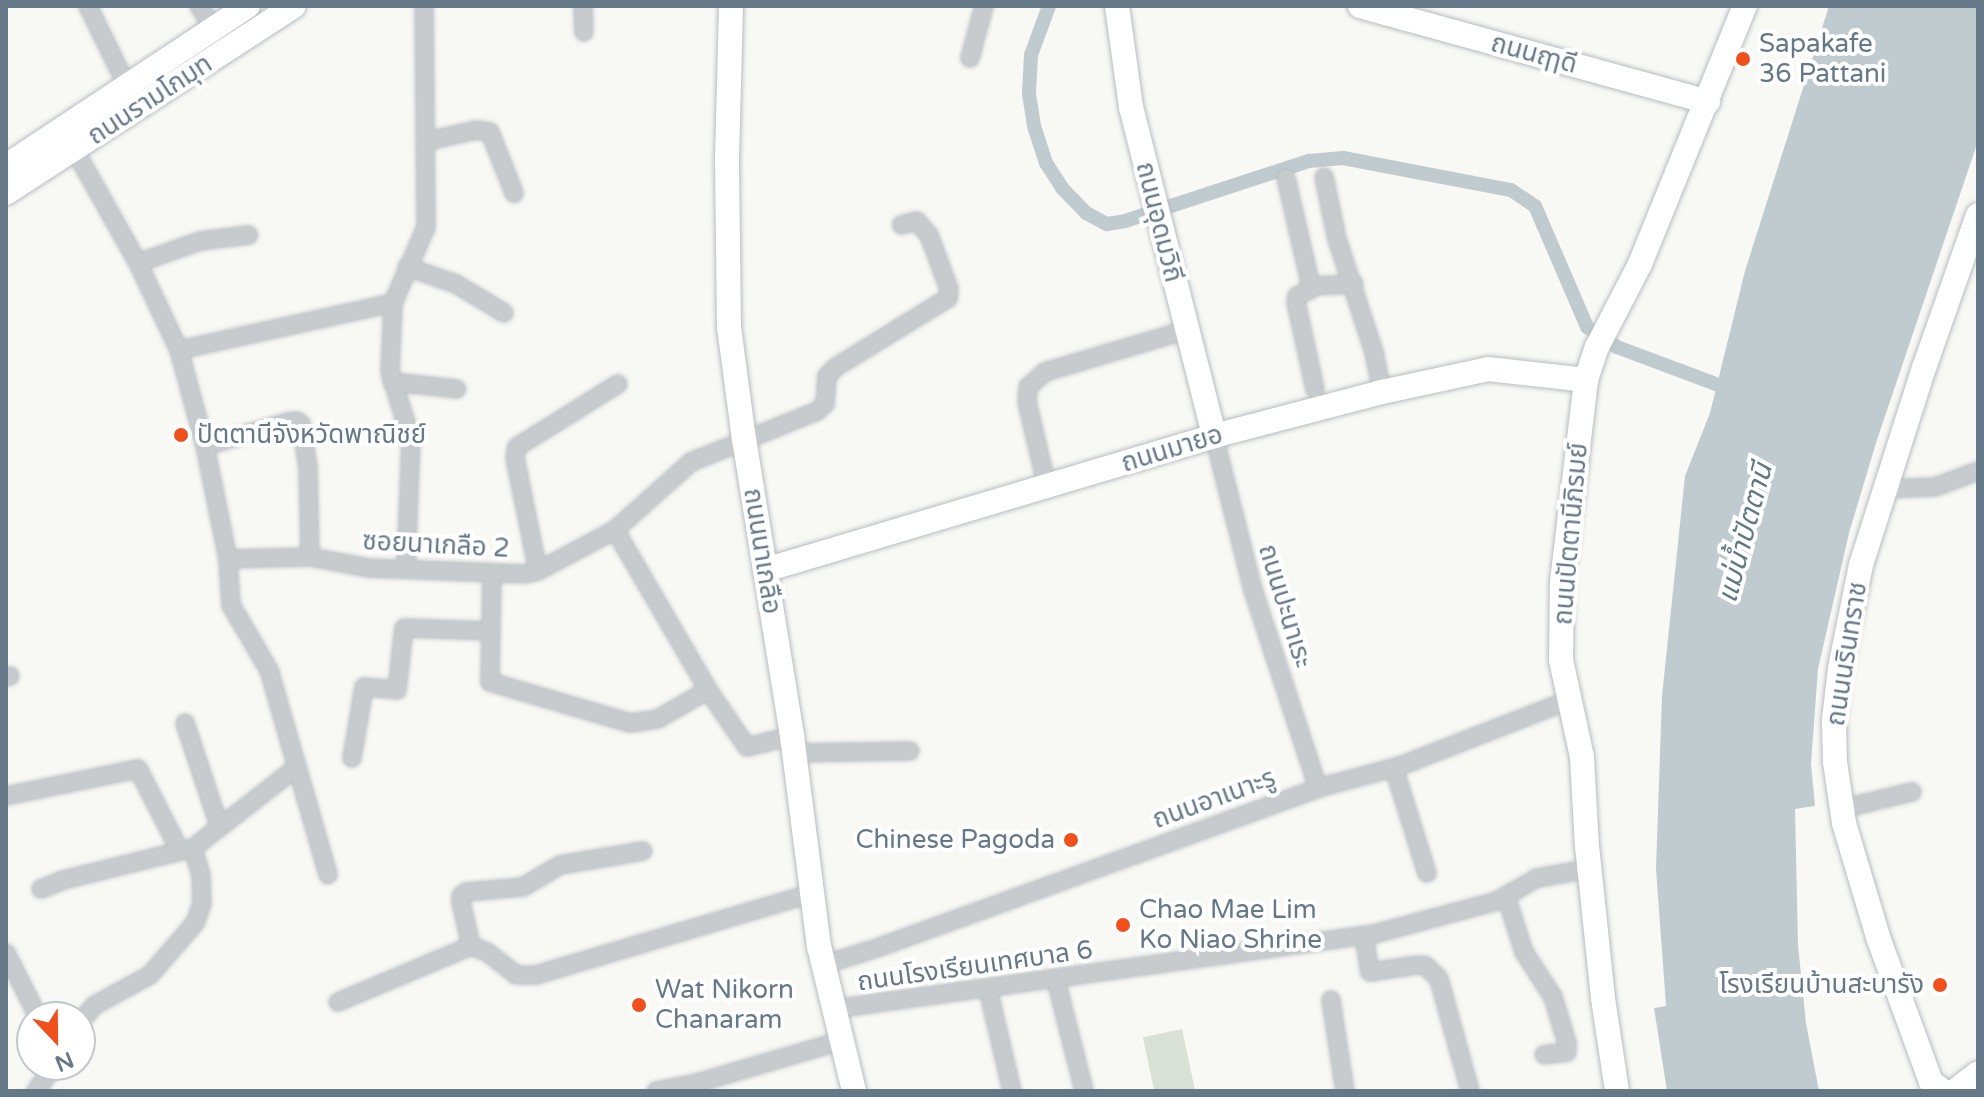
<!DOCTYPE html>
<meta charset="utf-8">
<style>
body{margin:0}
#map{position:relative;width:1984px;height:1097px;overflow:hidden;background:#f8f8f4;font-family:"Varela Round","Noto Sans Thai",sans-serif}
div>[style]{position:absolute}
.green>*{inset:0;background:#d9e0d5;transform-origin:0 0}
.water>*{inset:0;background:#c0cbd0}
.canal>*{height:14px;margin:-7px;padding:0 7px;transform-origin:7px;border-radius:7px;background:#c0cbd0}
.roads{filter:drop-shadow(0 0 2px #b7bdc1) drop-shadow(0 0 2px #b7bdc1)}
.street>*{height:16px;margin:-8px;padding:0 8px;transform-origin:8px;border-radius:8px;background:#c7cbce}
.secondary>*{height:24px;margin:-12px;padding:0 12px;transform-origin:12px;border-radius:12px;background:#fff}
.dots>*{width:22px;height:22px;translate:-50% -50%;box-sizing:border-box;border:4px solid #fff;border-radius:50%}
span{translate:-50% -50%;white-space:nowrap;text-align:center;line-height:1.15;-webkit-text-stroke:8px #fff;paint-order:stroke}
.poi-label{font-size:26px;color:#647888}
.left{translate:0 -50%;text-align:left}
.right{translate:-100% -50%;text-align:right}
.street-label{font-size:26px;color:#647888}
.water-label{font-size:28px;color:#607a83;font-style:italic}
.frame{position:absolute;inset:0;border:8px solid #647888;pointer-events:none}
.north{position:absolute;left:16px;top:1001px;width:80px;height:80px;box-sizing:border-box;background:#fff;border:2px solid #c1c9cf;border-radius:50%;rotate:158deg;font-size:22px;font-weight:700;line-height:32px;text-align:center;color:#647888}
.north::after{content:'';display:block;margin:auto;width:28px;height:36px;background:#f0501c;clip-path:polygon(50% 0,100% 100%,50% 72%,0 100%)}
</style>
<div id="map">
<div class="green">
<i style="left:1182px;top:1029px;width:63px;height:40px;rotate:78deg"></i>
</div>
<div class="water">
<i style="clip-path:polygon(1829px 6px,1978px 6px,1978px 141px,1876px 443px,1849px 533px,1818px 669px,1811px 764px,1815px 806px,1795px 809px,1798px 945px,1806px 1023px,1819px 1091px,1667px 1091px,1654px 1008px,1666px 1006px,1656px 869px,1662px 696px,1685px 476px,1710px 413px,1745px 271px)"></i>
</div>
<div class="canal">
<i style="left:1049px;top:6px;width:52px;rotate:110.2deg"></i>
<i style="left:1031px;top:55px;width:39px;rotate:93deg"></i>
<i style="left:1029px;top:94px;width:32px;rotate:81deg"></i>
<i style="left:1034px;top:126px;width:39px;rotate:72deg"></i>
<i style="left:1046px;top:163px;width:30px;rotate:57deg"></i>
<i style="left:1062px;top:188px;width:35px;rotate:46deg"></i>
<i style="left:1086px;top:213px;width:24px;rotate:28deg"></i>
<i style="left:1107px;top:224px;width:18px;rotate:-9deg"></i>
<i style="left:1125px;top:221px;width:194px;rotate:-18.1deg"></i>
<i style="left:1309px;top:161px;width:34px;rotate:-5deg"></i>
<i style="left:1343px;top:158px;width:171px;rotate:10.8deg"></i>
<i style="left:1511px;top:190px;width:29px;rotate:34deg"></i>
<i style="left:1535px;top:206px;width:132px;rotate:66.7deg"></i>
<i style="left:1587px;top:327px;width:36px;rotate:34deg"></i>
<i style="left:1617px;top:347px;width:123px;rotate:20.5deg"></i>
</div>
<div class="roads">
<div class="street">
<i style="left:88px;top:6px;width:91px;rotate:64deg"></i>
<i style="left:199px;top:6px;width:27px;rotate:57deg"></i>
<i style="left:583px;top:6px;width:26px;rotate:88deg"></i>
<i style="left:970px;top:58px;width:54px;rotate:-74.9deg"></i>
<i style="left:427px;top:141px;width:51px;rotate:-12.4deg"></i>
<i style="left:477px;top:130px;width:13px;rotate:9deg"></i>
<i style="left:490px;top:132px;width:66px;rotate:68.5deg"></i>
<i style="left:74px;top:149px;width:131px;rotate:60.7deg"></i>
<i style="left:138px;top:263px;width:96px;rotate:64.8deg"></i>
<i style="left:179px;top:350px;width:99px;rotate:74.8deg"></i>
<i style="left:205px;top:446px;width:115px;rotate:78.5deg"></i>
<i style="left:228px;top:559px;width:46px;rotate:86.3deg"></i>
<i style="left:231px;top:605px;width:75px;rotate:59.7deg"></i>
<i style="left:269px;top:670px;width:213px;rotate:73.9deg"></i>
<i style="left:1324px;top:177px;width:63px;rotate:78.2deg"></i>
<i style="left:1337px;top:239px;width:119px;rotate:71.9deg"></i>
<i style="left:1374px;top:352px;width:41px;rotate:78.7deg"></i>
<i style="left:1286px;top:178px;width:111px;rotate:77deg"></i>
<i style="left:1311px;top:286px;width:43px;rotate:-2.7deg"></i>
<i style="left:138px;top:263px;width:66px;rotate:-19.5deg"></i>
<i style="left:200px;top:241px;width:49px;rotate:-7deg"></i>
<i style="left:407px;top:267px;width:52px;rotate:19.1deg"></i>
<i style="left:456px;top:284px;width:56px;rotate:31.1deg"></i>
<i style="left:1313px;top:288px;width:18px;rotate:153deg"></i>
<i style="left:1297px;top:296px;width:6px;rotate:99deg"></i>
<i style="left:1296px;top:302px;width:89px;rotate:77.7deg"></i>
<i style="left:179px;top:350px;width:219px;rotate:-12.4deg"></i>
<i style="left:392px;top:382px;width:65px;rotate:6.1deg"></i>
<i style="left:1214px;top:436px;width:159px;rotate:75.8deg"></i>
<i style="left:1253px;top:590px;width:208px;rotate:71.8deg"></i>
<i style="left:205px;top:446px;width:86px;rotate:-16.1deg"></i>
<i style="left:288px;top:422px;width:9px;rotate:-6deg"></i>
<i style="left:297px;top:421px;width:5px;rotate:37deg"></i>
<i style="left:301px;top:424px;width:44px;rotate:80.8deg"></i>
<i style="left:308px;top:467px;width:90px;rotate:88.7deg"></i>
<i style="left:1047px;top:487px;width:87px;rotate:-103.2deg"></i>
<i style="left:1027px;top:402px;width:15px;rotate:-86deg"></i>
<i style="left:1028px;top:387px;width:23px;rotate:-41deg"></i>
<i style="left:1045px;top:372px;width:148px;rotate:-16.5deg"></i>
<i style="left:1885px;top:489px;width:50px;rotate:-2.3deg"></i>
<i style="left:1935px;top:487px;width:46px;rotate:-20.4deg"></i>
<i style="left:615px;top:530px;width:185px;rotate:59.8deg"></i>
<i style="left:708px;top:690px;width:69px;rotate:55.6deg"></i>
<i style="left:747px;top:747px;width:46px;rotate:-13.7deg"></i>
<i style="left:228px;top:559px;width:82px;rotate:-1.4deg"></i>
<i style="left:310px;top:557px;width:59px;rotate:10.7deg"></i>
<i style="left:368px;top:568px;width:156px;rotate:2.2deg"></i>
<i style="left:524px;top:574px;width:14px;rotate:-12deg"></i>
<i style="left:538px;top:571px;width:87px;rotate:-28deg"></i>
<i style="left:615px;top:530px;width:102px;rotate:-41.8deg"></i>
<i style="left:691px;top:462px;width:136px;rotate:-22deg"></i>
<i style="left:817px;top:411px;width:11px;rotate:-41deg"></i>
<i style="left:825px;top:404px;width:28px;rotate:-86deg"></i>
<i style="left:827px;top:376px;width:13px;rotate:-45deg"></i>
<i style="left:836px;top:367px;width:132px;rotate:-31.6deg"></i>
<i style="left:948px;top:298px;width:9px;rotate:-84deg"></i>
<i style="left:949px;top:289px;width:58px;rotate:-110.3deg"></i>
<i style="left:929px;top:235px;width:18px;rotate:-131deg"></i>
<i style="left:917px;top:221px;width:16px;rotate:166deg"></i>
<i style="left:406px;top:568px;width:129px;rotate:-87.8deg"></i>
<i style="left:411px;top:439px;width:70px;rotate:-107.4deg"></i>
<i style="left:390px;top:372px;width:69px;rotate:-87.5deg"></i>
<i style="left:393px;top:303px;width:83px;rotate:-66.5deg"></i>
<i style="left:426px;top:227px;width:221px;rotate:-90.5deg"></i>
<i style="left:538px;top:571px;width:115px;rotate:-101.5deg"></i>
<i style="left:515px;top:458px;width:11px;rotate:-80deg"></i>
<i style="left:517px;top:447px;width:119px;rotate:-32deg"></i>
<i style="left:492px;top:573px;width:109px;rotate:91.1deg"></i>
<i style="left:490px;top:682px;width:146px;rotate:16.3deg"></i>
<i style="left:630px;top:723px;width:28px;rotate:-8deg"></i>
<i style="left:658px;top:719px;width:58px;rotate:-30.1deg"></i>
<i style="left:6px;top:677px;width:4px;rotate:-14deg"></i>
<i style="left:185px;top:723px;width:108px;rotate:71.6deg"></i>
<i style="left:795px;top:753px;width:115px;rotate:-1deg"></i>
<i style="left:352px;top:758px;width:72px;rotate:-80.4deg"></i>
<i style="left:364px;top:687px;width:33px;rotate:5deg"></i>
<i style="left:397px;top:690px;width:62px;rotate:-83.6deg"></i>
<i style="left:404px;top:628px;width:86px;rotate:2deg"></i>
<i style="left:1394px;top:768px;width:110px;rotate:72.6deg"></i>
<i style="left:6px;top:796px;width:135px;rotate:-11.6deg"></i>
<i style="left:138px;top:769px;width:92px;rotate:62.9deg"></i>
<i style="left:1841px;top:809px;width:73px;rotate:-13.5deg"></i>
<i style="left:41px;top:889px;width:24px;rotate:-22deg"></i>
<i style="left:63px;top:880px;width:134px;rotate:-13.8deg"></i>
<i style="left:193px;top:848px;width:132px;rotate:-37.9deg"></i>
<i style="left:1506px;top:896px;width:59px;rotate:72.2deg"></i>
<i style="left:1524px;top:952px;width:54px;rotate:57.2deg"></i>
<i style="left:1553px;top:997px;width:48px;rotate:73.1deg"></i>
<i style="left:1567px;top:1043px;width:9px;rotate:90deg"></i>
<i style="left:1567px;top:1052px;width:23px;rotate:173deg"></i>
<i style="left:1364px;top:936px;width:36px;rotate:81deg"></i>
<i style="left:1370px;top:972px;width:49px;rotate:-8.3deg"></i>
<i style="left:1418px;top:965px;width:8px;rotate:7deg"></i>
<i style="left:1426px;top:966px;width:18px;rotate:45deg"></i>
<i style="left:1439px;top:979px;width:116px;rotate:74.5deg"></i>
<i style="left:471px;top:946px;width:45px;rotate:-102.8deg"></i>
<i style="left:461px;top:902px;width:6px;rotate:-90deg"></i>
<i style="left:461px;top:896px;width:6px;rotate:-39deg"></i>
<i style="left:466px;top:892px;width:57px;rotate:-5deg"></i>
<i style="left:523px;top:887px;width:43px;rotate:-30.7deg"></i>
<i style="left:560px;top:865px;width:84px;rotate:-9.6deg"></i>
<i style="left:877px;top:948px;width:469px;rotate:-19.9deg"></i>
<i style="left:1318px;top:788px;width:85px;rotate:-15deg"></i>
<i style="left:1400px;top:766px;width:181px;rotate:-21.3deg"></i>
<i style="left:6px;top:953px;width:72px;rotate:63.4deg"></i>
<i style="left:823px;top:965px;width:50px;rotate:-17.4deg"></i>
<i style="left:1056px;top:980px;width:114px;rotate:75.8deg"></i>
<i style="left:988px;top:989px;width:105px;rotate:76.8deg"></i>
<i style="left:1331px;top:1000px;width:92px;rotate:81.3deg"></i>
<i style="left:338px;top:1002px;width:144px;rotate:-22.8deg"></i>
<i style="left:471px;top:946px;width:17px;rotate:21deg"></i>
<i style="left:487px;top:952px;width:37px;rotate:38deg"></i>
<i style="left:516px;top:975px;width:20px"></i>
<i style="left:536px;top:975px;width:288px;rotate:-16.5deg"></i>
<i style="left:834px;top:1009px;width:545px;rotate:-7.91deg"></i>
<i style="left:1374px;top:934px;width:127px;rotate:-15deg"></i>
<i style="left:1497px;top:901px;width:46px;rotate:-29.9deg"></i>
<i style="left:1537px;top:878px;width:53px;rotate:-9.8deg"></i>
<i style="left:80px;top:1022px;width:23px;rotate:-49deg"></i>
<i style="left:95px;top:1005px;width:63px;rotate:-28.6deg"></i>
<i style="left:150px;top:975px;width:69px;rotate:-49.1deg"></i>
<i style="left:195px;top:923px;width:20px;rotate:-70deg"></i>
<i style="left:202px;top:904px;width:29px;rotate:-92deg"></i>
<i style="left:201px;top:875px;width:28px;rotate:-107deg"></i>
<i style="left:36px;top:1091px;width:32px;rotate:-55deg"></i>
<i style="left:656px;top:1091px;width:42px;rotate:-11deg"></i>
<i style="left:697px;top:1083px;width:150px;rotate:-16.3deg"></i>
</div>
<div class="secondary">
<i style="left:731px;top:6px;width:158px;rotate:91.5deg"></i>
<i style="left:727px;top:164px;width:163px;rotate:89.3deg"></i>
<i style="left:729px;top:327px;width:113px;rotate:82.4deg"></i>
<i style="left:744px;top:439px;width:301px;rotate:80.8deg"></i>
<i style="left:792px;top:736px;width:212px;rotate:82.7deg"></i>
<i style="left:819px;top:946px;width:149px;rotate:76.4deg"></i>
<i style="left:1117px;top:6px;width:102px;rotate:82.1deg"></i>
<i style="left:1131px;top:107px;width:339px;rotate:75.8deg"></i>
<i style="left:1360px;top:6px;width:361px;rotate:15.4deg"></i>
<i style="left:6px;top:166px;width:290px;rotate:-33.5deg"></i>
<i style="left:6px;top:193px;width:343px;rotate:-33deg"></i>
<i style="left:765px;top:570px;width:469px;rotate:-16.6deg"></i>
<i style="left:1214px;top:436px;width:174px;rotate:-14.7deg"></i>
<i style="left:1382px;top:392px;width:108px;rotate:-12.2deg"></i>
<i style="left:1488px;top:369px;width:99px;rotate:6.4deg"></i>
<i style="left:1617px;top:1091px;width:94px;rotate:-98.6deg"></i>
<i style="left:1603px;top:998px;width:152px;rotate:-96deg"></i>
<i style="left:1587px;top:847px;width:90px;rotate:-93.2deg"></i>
<i style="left:1582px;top:757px;width:99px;rotate:-102.2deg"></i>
<i style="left:1561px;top:660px;width:78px;rotate:-89.3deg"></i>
<i style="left:1562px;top:582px;width:203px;rotate:-83.2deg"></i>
<i style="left:1586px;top:380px;width:35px;rotate:-72deg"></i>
<i style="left:1597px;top:347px;width:93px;rotate:-62.6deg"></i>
<i style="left:1640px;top:264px;width:279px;rotate:-67.9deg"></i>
<i style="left:1943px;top:1091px;width:15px;rotate:-143deg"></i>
<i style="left:1931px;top:1082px;width:151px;rotate:-110.1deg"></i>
<i style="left:1879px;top:940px;width:122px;rotate:-106.7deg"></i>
<i style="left:1844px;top:823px;width:62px;rotate:-98.4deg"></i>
<i style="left:1835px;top:762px;width:42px;rotate:-91.4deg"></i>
<i style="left:1834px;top:720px;width:52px;rotate:-83.4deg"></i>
<i style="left:1840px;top:668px;width:105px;rotate:-78.5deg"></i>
<i style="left:1861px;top:565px;width:207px;rotate:-72.3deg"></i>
<i style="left:1924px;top:368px;width:162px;rotate:-70.6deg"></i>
<i style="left:1955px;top:1091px;width:29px;rotate:-38deg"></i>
</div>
</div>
<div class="dots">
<i style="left:1743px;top:59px;background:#f0501c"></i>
<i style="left:181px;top:435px;background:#f0501c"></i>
<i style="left:1071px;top:840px;background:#f0501c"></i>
<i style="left:1123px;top:925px;background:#f0501c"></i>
<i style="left:1940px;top:985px;background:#f0501c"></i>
<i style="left:639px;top:1005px;background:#f0501c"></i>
</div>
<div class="poi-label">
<span class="left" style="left:1759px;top:59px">Sapakafe<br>36 Pattani</span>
<span class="left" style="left:197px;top:435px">ปัตตานีจังหวัดพาณิชย์</span>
<span class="right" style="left:1055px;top:840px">Chinese Pagoda</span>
<span class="left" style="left:1139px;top:925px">Chao Mae Lim<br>Ko Niao Shrine</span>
<span class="right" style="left:1924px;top:985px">โรงเรียนบ้านสะบารัง</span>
<span class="left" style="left:655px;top:1005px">Wat Nikorn<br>Chanaram</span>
</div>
<div class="street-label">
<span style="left:1534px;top:54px;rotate:15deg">ถนนฤๅดี</span>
<span style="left:150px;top:100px;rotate:-33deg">ถนนรามโกมุท</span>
<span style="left:1159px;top:222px;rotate:76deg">ถนนอุดมวิถี</span>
<span style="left:1172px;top:449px;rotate:-17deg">ถนนมายอ</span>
<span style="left:1571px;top:534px;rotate:-85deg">ถนนปัตตานีภิรมย์</span>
<span style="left:436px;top:545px;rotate:3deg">ซอยนาเกลือ 2</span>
<span style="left:762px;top:551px;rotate:81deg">ถนนนาเกลือ</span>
<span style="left:1285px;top:606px;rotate:73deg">ถนนปะนาเระ</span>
<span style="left:1847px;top:654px;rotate:-81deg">ถนนนรินทราช</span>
<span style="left:1214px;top:799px;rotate:-20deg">ถนนอาเนาะรู</span>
<span style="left:975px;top:966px;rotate:-8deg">ถนนโรงเรียนเทศบาล 6</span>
</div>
<div class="water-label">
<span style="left:1745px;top:533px;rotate:-75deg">แม่น้ำปัตตานี</span>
</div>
<div class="frame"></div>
<div class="north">N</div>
</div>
